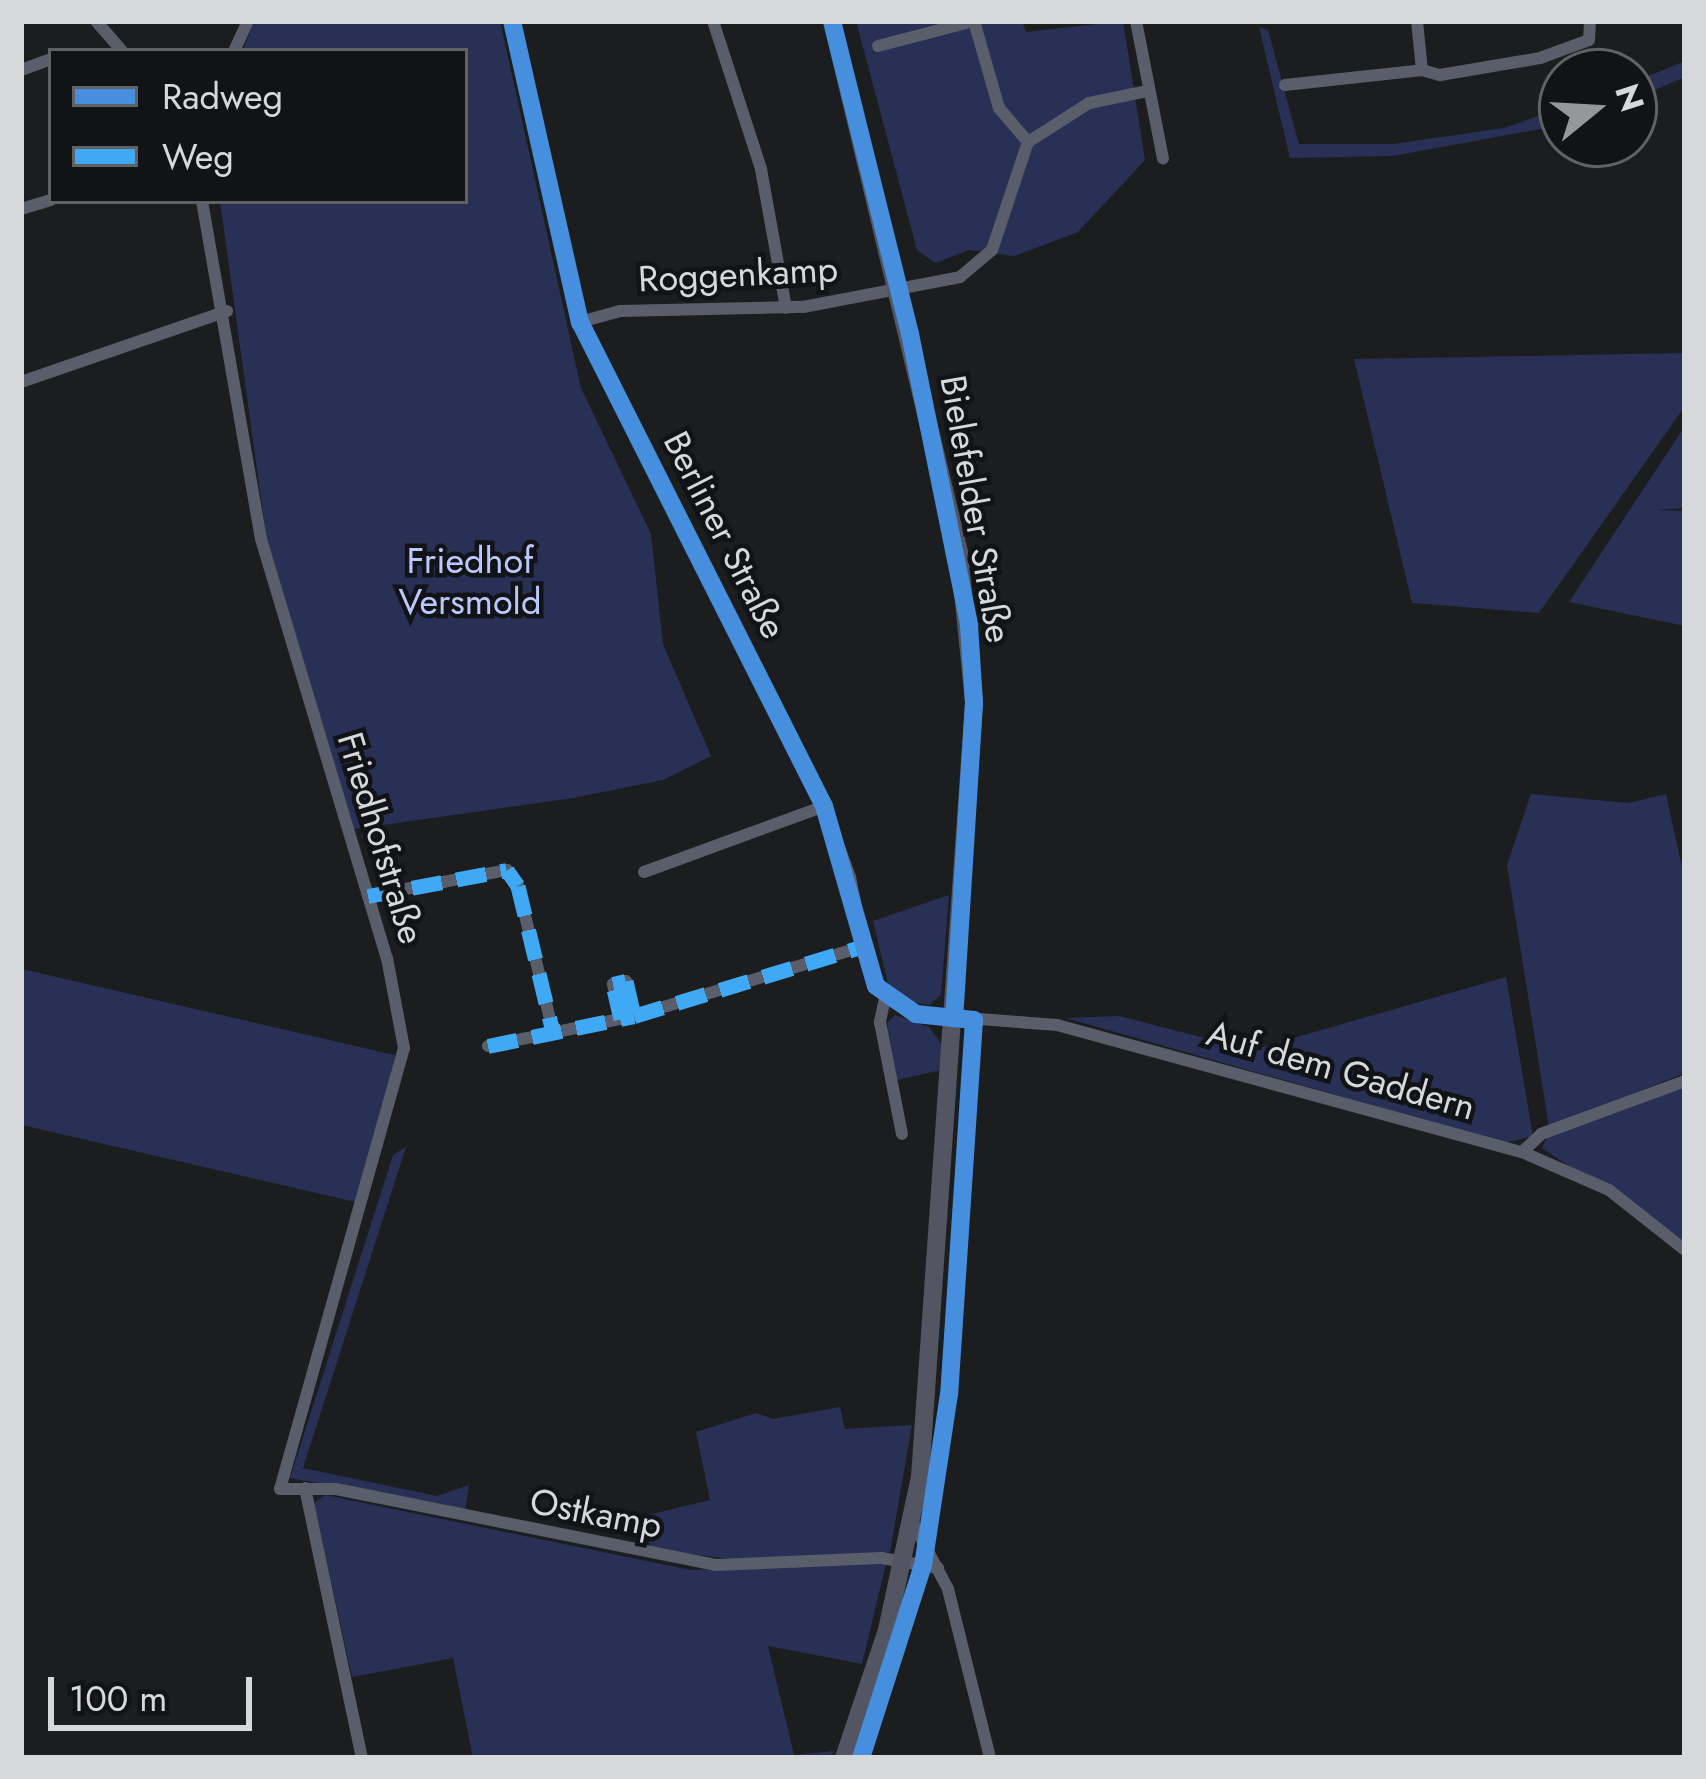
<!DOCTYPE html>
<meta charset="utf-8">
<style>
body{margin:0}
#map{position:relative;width:1706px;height:1779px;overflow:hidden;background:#1c1d1e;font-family:Jost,sans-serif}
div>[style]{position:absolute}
.green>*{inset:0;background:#283056;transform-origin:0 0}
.street>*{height:12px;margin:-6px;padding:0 6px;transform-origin:6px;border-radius:6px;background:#5a5d6a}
.secondary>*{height:18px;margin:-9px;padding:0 9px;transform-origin:9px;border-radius:9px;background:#535662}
.quiet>*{height:15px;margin-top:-7.5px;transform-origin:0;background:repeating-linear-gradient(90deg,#3fa9f5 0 30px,transparent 0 45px)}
.cycleway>*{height:18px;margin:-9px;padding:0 9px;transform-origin:9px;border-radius:9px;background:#468fdf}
span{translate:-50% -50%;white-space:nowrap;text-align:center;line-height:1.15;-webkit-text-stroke:9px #121316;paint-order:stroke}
.street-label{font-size:36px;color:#d7d8da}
.park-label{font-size:36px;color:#bac9fd}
.frame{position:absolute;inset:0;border:24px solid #d7d8da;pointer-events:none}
.legend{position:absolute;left:48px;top:48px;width:420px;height:156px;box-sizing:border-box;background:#121316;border:3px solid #616264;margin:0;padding:15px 21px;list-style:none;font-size:36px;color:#d7d8da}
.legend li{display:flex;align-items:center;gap:24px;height:60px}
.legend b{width:60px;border:3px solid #616264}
.north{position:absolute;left:1538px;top:48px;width:120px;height:120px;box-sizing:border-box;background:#121316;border:3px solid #616264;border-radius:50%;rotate:72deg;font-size:33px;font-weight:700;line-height:48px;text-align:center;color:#d7d8da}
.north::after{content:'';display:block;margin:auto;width:42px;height:54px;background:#969798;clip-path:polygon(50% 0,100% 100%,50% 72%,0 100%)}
.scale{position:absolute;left:48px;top:1677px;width:204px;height:54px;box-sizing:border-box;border:6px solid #d7d8da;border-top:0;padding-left:15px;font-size:36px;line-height:42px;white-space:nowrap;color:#d7d8da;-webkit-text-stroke:9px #121316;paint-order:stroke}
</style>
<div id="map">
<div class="green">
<i style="clip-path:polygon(255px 21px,500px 21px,581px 388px,651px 534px,663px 644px,711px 756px,663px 780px,573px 798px,354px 829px,266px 535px,220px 201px,465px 201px,465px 51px,242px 51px)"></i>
<i style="clip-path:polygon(856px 21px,1022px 21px,1026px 32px,1123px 21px,1145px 160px,1078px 232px,1014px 256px,969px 250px,935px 263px,917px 250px)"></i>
<i style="clip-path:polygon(1259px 27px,1268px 30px,1299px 144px,1393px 144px,1504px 128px,1562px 108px,1562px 125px,1393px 156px,1290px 158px)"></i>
<i style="clip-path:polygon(1685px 61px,1685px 77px,1634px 99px,1634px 82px)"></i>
<i style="clip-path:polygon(1685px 353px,1685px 406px,1539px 613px,1412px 603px,1354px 359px)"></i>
<i style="clip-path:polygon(1685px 426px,1685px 508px,1657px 510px,1685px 511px,1685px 626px,1569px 602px)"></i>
<i style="clip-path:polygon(1531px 794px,1628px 803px,1666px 794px,1685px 881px,1685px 1073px,1549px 1127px,1507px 865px)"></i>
<i style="clip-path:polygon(949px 895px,941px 995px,929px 1005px,909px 1002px,889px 988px,873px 921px)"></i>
<i style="left:22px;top:969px;width:383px;height:152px;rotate:13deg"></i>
<i style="clip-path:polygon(1506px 977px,1533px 1136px,1505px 1143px,1066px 1018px,1119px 1016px,1252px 1050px)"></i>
<i style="clip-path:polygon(895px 1015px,929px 1027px,941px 1043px,941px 1070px,897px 1080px,887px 1023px)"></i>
<i style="clip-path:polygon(1685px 1086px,1685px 1244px,1542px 1148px,1547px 1138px)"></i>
<i style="clip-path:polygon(406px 1147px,303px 1468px,437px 1496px,469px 1485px,465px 1511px,290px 1478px,393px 1155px)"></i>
<i style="clip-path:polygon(840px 1407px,845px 1429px,912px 1425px,890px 1552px,747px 1561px,651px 1549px,644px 1516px,710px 1500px,696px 1432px,756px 1413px,773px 1419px)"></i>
<i style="clip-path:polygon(325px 1495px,691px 1570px,886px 1564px,862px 1664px,768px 1646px,794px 1755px,834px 1751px,831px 1758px,473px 1758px,453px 1658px,352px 1677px,314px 1503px)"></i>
</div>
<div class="street">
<i style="left:96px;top:21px;width:40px;rotate:49deg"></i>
<i style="left:512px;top:21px;width:309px;rotate:77.3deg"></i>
<i style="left:580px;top:322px;width:542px;rotate:63.25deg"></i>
<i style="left:824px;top:806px;width:76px;rotate:69.9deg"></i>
<i style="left:850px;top:877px;width:96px;rotate:78.6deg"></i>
<i style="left:869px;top:971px;width:31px;rotate:59deg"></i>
<i style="left:885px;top:998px;width:35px;rotate:27deg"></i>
<i style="left:916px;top:1014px;width:141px;rotate:4.5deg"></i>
<i style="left:1057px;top:1025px;width:482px;rotate:15.3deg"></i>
<i style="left:1522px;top:1152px;width:95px;rotate:23.6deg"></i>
<i style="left:1609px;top:1190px;width:97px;rotate:38.3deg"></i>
<i style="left:713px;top:21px;width:156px;rotate:72deg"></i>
<i style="left:761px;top:169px;width:141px;rotate:79.8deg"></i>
<i style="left:974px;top:21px;width:91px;rotate:74deg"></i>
<i style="left:999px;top:108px;width:45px;rotate:49.5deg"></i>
<i style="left:1136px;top:21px;width:140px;rotate:78.9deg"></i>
<i style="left:1417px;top:21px;width:49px;rotate:84.2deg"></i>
<i style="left:1422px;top:70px;width:19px;rotate:16deg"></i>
<i style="left:1440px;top:75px;width:101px;rotate:-9.6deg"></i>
<i style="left:1540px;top:58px;width:52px;rotate:-20.2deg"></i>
<i style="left:1589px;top:40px;width:19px;rotate:-87deg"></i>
<i style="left:878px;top:46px;width:99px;rotate:-14.6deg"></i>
<i style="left:234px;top:51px;width:33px;rotate:-65deg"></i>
<i style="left:21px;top:70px;width:32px;rotate:-20deg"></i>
<i style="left:1285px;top:85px;width:138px;rotate:-6.2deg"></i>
<i style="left:202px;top:201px;width:343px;rotate:80.1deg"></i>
<i style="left:261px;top:539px;width:438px;rotate:73.3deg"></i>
<i style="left:387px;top:958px;width:92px;rotate:79.3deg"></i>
<i style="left:404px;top:1048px;width:458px;rotate:105.7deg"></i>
<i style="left:280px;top:1489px;width:56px"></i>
<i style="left:336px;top:1489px;width:387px;rotate:11.3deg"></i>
<i style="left:715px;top:1565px;width:167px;rotate:-2.4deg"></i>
<i style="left:882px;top:1558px;width:57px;rotate:10.1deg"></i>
<i style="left:21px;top:209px;width:31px;rotate:-17deg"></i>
<i style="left:580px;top:322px;width:41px;rotate:-15.4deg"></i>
<i style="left:620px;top:311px;width:183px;rotate:-1.3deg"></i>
<i style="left:803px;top:307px;width:160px;rotate:-10.8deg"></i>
<i style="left:960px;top:277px;width:42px;rotate:-40.2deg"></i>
<i style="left:992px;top:250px;width:114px;rotate:-71.6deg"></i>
<i style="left:1028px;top:142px;width:72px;rotate:-32.6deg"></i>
<i style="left:1089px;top:103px;width:59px;rotate:-11.7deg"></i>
<i style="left:21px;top:382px;width:218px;rotate:-19deg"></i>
<i style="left:644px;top:872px;width:192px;rotate:-20.1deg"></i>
<i style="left:368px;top:896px;width:141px;rotate:-10.6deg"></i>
<i style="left:507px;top:870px;width:19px;rotate:55deg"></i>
<i style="left:518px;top:886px;width:150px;rotate:76.5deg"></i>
<i style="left:885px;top:998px;width:25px;rotate:102deg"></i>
<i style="left:880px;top:1022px;width:114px;rotate:78.9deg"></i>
<i style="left:621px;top:1019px;width:36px;rotate:-103deg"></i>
<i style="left:613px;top:984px;width:13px;rotate:-13deg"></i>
<i style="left:626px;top:981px;width:36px;rotate:77deg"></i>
<i style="left:488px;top:1046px;width:149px;rotate:-11.6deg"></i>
<i style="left:634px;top:1016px;width:241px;rotate:-16.9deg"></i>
<i style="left:1522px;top:1152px;width:26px;rotate:-43deg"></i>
<i style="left:1541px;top:1134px;width:153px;rotate:-20.2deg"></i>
<i style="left:305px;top:1488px;width:276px;rotate:78.1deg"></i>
<i style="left:912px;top:1521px;width:77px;rotate:62.1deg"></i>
<i style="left:948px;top:1589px;width:174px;rotate:76deg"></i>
</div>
<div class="secondary">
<i style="left:832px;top:21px;width:546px;rotate:76.55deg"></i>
<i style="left:959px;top:552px;width:152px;rotate:84.3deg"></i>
<i style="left:974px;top:703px;width:776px;rotate:93.99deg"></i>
<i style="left:920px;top:1477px;width:157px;rotate:102.2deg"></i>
<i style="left:887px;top:1630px;width:135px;rotate:108.6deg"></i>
</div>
<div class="quiet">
<i style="left:368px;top:896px;width:141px;rotate:-10.6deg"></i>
<i style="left:507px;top:870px;width:19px;rotate:55deg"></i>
<i style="left:518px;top:886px;width:150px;rotate:76.5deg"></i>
<i style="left:621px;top:1019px;width:36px;rotate:-103deg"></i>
<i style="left:613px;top:984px;width:13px;rotate:-13deg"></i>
<i style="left:626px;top:981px;width:36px;rotate:77deg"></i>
<i style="left:488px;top:1046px;width:149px;rotate:-11.6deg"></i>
<i style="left:634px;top:1016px;width:241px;rotate:-16.9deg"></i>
</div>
<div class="cycleway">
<i style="left:512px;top:21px;width:309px;rotate:77.3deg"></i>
<i style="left:580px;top:322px;width:542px;rotate:63.25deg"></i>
<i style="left:824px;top:806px;width:187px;rotate:73.9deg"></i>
<i style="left:876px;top:986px;width:49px;rotate:35deg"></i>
<i style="left:916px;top:1014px;width:58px;rotate:5.9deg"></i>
<i style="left:974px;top:1020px;width:375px;rotate:93.8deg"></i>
<i style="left:949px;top:1394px;width:173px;rotate:98.6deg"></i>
<i style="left:923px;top:1565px;width:203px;rotate:107.8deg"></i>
<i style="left:832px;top:21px;width:323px;rotate:76deg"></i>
<i style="left:910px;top:334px;width:297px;rotate:78.5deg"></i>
<i style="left:969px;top:625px;width:78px;rotate:86.3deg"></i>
<i style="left:974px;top:703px;width:316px;rotate:93.6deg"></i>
</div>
<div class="street-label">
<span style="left:738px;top:274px;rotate:-3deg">Roggenkamp</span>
<span style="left:976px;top:509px;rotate:80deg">Bielefelder Straße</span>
<span style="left:725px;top:535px;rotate:63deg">Berliner Straße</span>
<span style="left:381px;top:838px;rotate:73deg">Friedhofstraße</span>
<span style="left:1341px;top:1070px;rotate:16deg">Auf dem Gaddern</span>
<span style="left:596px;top:1513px;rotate:11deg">Ostkamp</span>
</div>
<div class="park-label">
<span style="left:470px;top:581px">Friedhof<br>Versmold</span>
</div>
<div class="frame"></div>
<ul class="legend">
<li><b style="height:15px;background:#468fdf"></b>Radweg</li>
<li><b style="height:15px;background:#3fa9f5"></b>Weg</li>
</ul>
<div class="north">N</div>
<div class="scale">100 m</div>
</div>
